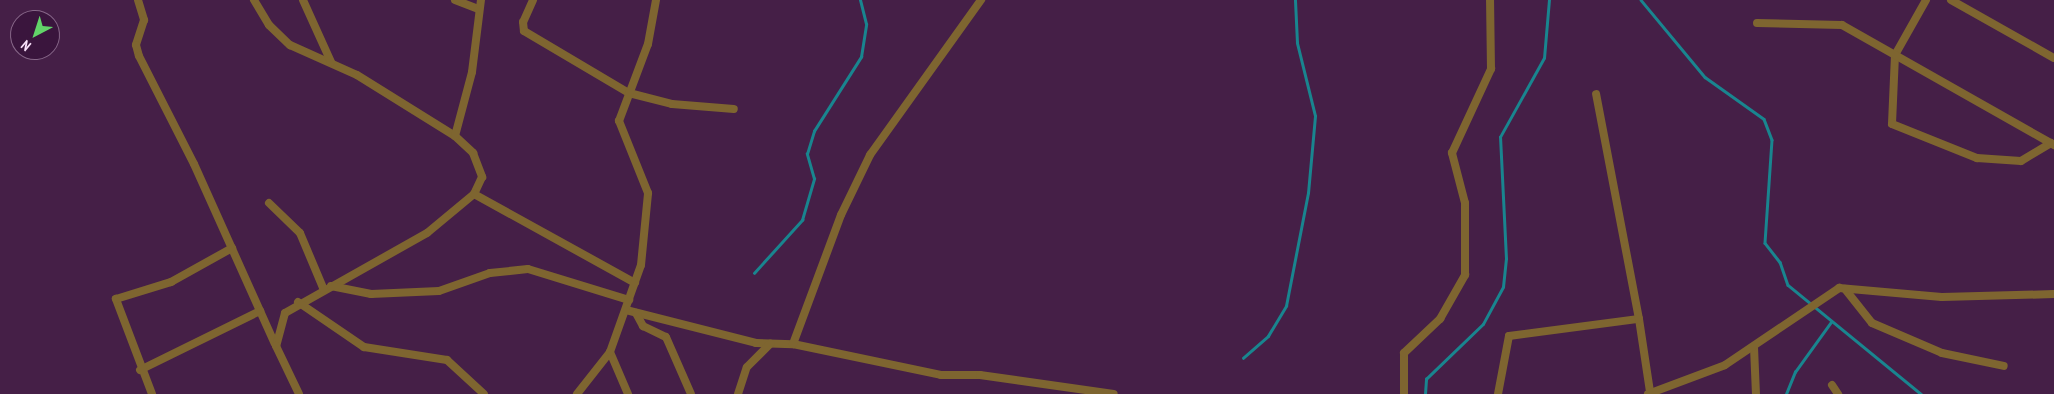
<!DOCTYPE html>
<style>
body{margin:0}
#map{position:relative;width:2054px;height:394px;overflow:hidden;background:#451f47;font-family:"PT Sans Narrow",sans-serif}
div>[style]{position:absolute}
.stream>*{height:2.5px;margin:-1.25px;padding:0 1.25px;transform-origin:1.25px;border-radius:1.25px;background:#19858f}
.minor>*{height:8px;margin:-4px;padding:0 4px;transform-origin:4px;border-radius:4px;background:#7e6530}
span{translate:-50% -50%;white-space:nowrap;text-align:center;line-height:1.15;-webkit-text-stroke:4px #3a153d;paint-order:stroke}
.north{position:absolute;left:10px;top:10px;width:50px;height:50px;box-sizing:border-box;background:#3a153d;border:1px solid #876789;border-radius:50%;rotate:220deg;font-size:14px;font-weight:700;line-height:20px;text-align:center;color:#fbe3fc}
.north::after{content:'';display:block;margin:auto;width:18px;height:22px;background:#62d469;clip-path:polygon(50% 0,100% 100%,50% 72%,0 100%)}
</style>
<div id="map">
<div class="stream">
<i style="left:1641px;top:0;width:100px;rotate:50.3deg"></i>
<i style="left:1705px;top:77px;width:72px;rotate:35.4deg"></i>
<i style="left:1764px;top:119px;width:22px;rotate:69deg"></i>
<i style="left:1772px;top:140px;width:103px;rotate:93.9deg"></i>
<i style="left:1765px;top:243px;width:24px;rotate:52deg"></i>
<i style="left:1780px;top:262px;width:24px;rotate:71deg"></i>
<i style="left:1788px;top:285px;width:172px;rotate:39.3deg"></i>
<i style="left:754px;top:273px;width:72px;rotate:-47.8deg"></i>
<i style="left:802px;top:220px;width:43px;rotate:-73.7deg"></i>
<i style="left:814px;top:179px;width:26px;rotate:-106deg"></i>
<i style="left:807px;top:154px;width:24px;rotate:-73deg"></i>
<i style="left:814px;top:131px;width:88px;rotate:-57.6deg"></i>
<i style="left:861px;top:57px;width:33px;rotate:-81deg"></i>
<i style="left:866px;top:24px;width:25px;rotate:-104deg"></i>
<i style="left:1243px;top:358px;width:33px;rotate:-41deg"></i>
<i style="left:1268px;top:336px;width:35px;rotate:-59deg"></i>
<i style="left:1286px;top:306px;width:115px;rotate:-79deg"></i>
<i style="left:1308px;top:193px;width:77px;rotate:-84.8deg"></i>
<i style="left:1315px;top:116px;width:75px;rotate:-103.9deg"></i>
<i style="left:1297px;top:43px;width:43px;rotate:-92.7deg"></i>
<i style="left:1425px;top:394px;width:15px;rotate:-86deg"></i>
<i style="left:1426px;top:379px;width:79px;rotate:-44deg"></i>
<i style="left:1483px;top:324px;width:42px;rotate:-61.6deg"></i>
<i style="left:1503px;top:287px;width:28px;rotate:-84deg"></i>
<i style="left:1506px;top:259px;width:122px;rotate:-92.8deg"></i>
<i style="left:1500px;top:137px;width:90px;rotate:-60.9deg"></i>
<i style="left:1544px;top:58px;width:58px;rotate:-85.1deg"></i>
<i style="left:1786px;top:394px;width:24px;rotate:-68deg"></i>
<i style="left:1795px;top:372px;width:62px;rotate:-54.2deg"></i>
</div>
<div class="minor">
<i style="left:138px;top:0;width:21px;rotate:73deg"></i>
<i style="left:144px;top:20px;width:26px;rotate:108deg"></i>
<i style="left:136px;top:45px;width:11px;rotate:75deg"></i>
<i style="left:139px;top:56px;width:121px;rotate:63deg"></i>
<i style="left:194px;top:164px;width:197px;rotate:65.8deg"></i>
<i style="left:254px;top:0;width:29px;rotate:59deg"></i>
<i style="left:269px;top:25px;width:29px;rotate:44deg"></i>
<i style="left:290px;top:45px;width:73px;rotate:24.1deg"></i>
<i style="left:357px;top:75px;width:115px;rotate:31.9deg"></i>
<i style="left:455px;top:136px;width:25px;rotate:43deg"></i>
<i style="left:473px;top:153px;width:26px;rotate:69deg"></i>
<i style="left:482px;top:177px;width:19px;rotate:115deg"></i>
<i style="left:474px;top:194px;width:61px;rotate:140.3deg"></i>
<i style="left:427px;top:233px;width:163px;rotate:150.6deg"></i>
<i style="left:285px;top:313px;width:34px;rotate:105deg"></i>
<i style="left:276px;top:346px;width:53px;rotate:64.4deg"></i>
<i style="left:303px;top:0;width:68px;rotate:65.7deg"></i>
<i style="left:455px;top:0;width:25px;rotate:21deg"></i>
<i style="left:533px;top:0;width:24px;rotate:114deg"></i>
<i style="left:523px;top:22px;width:9px;rotate:84deg"></i>
<i style="left:524px;top:31px;width:122px;rotate:30.6deg"></i>
<i style="left:629px;top:93px;width:44px;rotate:14.3deg"></i>
<i style="left:672px;top:104px;width:62px;rotate:4.6deg"></i>
<i style="left:1926px;top:0;width:63px;rotate:119.4deg"></i>
<i style="left:1895px;top:55px;width:69px;rotate:92.5deg"></i>
<i style="left:1892px;top:124px;width:92px;rotate:21.8deg"></i>
<i style="left:1977px;top:158px;width:44px;rotate:3.9deg"></i>
<i style="left:2021px;top:161px;width:35px;rotate:-31deg"></i>
<i style="left:1951px;top:0;width:118px;rotate:29.4deg"></i>
<i style="left:1757px;top:23px;width:85px;rotate:1.3deg"></i>
<i style="left:1842px;top:25px;width:244px;rotate:29.5deg"></i>
<i style="left:455px;top:136px;width:66px;rotate:-75.1deg"></i>
<i style="left:472px;top:72px;width:73px;rotate:-82.9deg"></i>
<i style="left:474px;top:194px;width:184px;rotate:28.9deg"></i>
<i style="left:269px;top:203px;width:43px;rotate:44.1deg"></i>
<i style="left:300px;top:233px;width:62px;rotate:67.2deg"></i>
<i style="left:331px;top:286px;width:41px;rotate:11.3deg"></i>
<i style="left:371px;top:294px;width:68px;rotate:-2.5deg"></i>
<i style="left:439px;top:291px;width:54px;rotate:-19.4deg"></i>
<i style="left:490px;top:273px;width:38px;rotate:-6deg"></i>
<i style="left:528px;top:269px;width:106px;rotate:17.1deg"></i>
<i style="left:1845px;top:289px;width:43px;rotate:51.5deg"></i>
<i style="left:1872px;top:323px;width:76px;rotate:23.2deg"></i>
<i style="left:1942px;top:353px;width:63px;rotate:11.8deg"></i>
<i style="left:298px;top:302px;width:80px;rotate:34.3deg"></i>
<i style="left:364px;top:347px;width:84px;rotate:8.9deg"></i>
<i style="left:447px;top:360px;width:50px;rotate:42.6deg"></i>
<i style="left:626px;top:310px;width:134px;rotate:14.2deg"></i>
<i style="left:756px;top:343px;width:37px;rotate:2deg"></i>
<i style="left:793px;top:344px;width:151px;rotate:11.8deg"></i>
<i style="left:941px;top:375px;width:39px"></i>
<i style="left:980px;top:375px;width:135px;rotate:8.1deg"></i>
<i style="left:636px;top:313px;width:15px;rotate:62deg"></i>
<i style="left:643px;top:326px;width:25px;rotate:26deg"></i>
<i style="left:666px;top:337px;width:62px;rotate:66.3deg"></i>
<i style="left:1639px;top:319px;width:74px;rotate:81.4deg"></i>
<i style="left:793px;top:344px;width:138px;rotate:-69.6deg"></i>
<i style="left:841px;top:215px;width:67px;rotate:-64.2deg"></i>
<i style="left:870px;top:155px;width:191px;rotate:-54.4deg"></i>
<i style="left:1754px;top:347px;width:47px;rotate:87.6deg"></i>
<i style="left:610px;top:352px;width:46px;rotate:66.8deg"></i>
<i style="left:140px;top:370px;width:134px;rotate:-26.2deg"></i>
<i style="left:1832px;top:385px;width:11px;rotate:56deg"></i>
<i style="left:152px;top:394px;width:102px;rotate:-110.8deg"></i>
<i style="left:116px;top:299px;width:58px;rotate:-17.2deg"></i>
<i style="left:171px;top:282px;width:70px;rotate:-29.1deg"></i>
<i style="left:577px;top:394px;width:53px;rotate:-51.8deg"></i>
<i style="left:610px;top:352px;width:92px;rotate:-70.4deg"></i>
<i style="left:641px;top:265px;width:72px;rotate:-84.4deg"></i>
<i style="left:648px;top:193px;width:78px;rotate:-111.9deg"></i>
<i style="left:619px;top:121px;width:82px;rotate:-69.4deg"></i>
<i style="left:648px;top:44px;width:45px;rotate:-79.7deg"></i>
<i style="left:738px;top:394px;width:28px;rotate:-72deg"></i>
<i style="left:747px;top:367px;width:33px;rotate:-45deg"></i>
<i style="left:1404px;top:394px;width:41px;rotate:-90deg"></i>
<i style="left:1404px;top:353px;width:50px;rotate:-43.4deg"></i>
<i style="left:1440px;top:319px;width:51px;rotate:-60.4deg"></i>
<i style="left:1465px;top:275px;width:72px;rotate:-90deg"></i>
<i style="left:1465px;top:203px;width:52px;rotate:-104.6deg"></i>
<i style="left:1452px;top:153px;width:93px;rotate:-65.1deg"></i>
<i style="left:1491px;top:69px;width:69px;rotate:-90.8deg"></i>
<i style="left:1498px;top:394px;width:59px;rotate:-79.3deg"></i>
<i style="left:1509px;top:336px;width:131px;rotate:-7.5deg"></i>
<i style="left:1639px;top:319px;width:229px;rotate:-100.8deg"></i>
<i style="left:1648px;top:394px;width:82px;rotate:-20.6deg"></i>
<i style="left:1725px;top:365px;width:138px;rotate:-34deg"></i>
<i style="left:1839px;top:288px;width:103px;rotate:5deg"></i>
<i style="left:1942px;top:297px;width:112px;rotate:-1.5deg"></i>
</div>
<div class="north">N</div>
</div>
